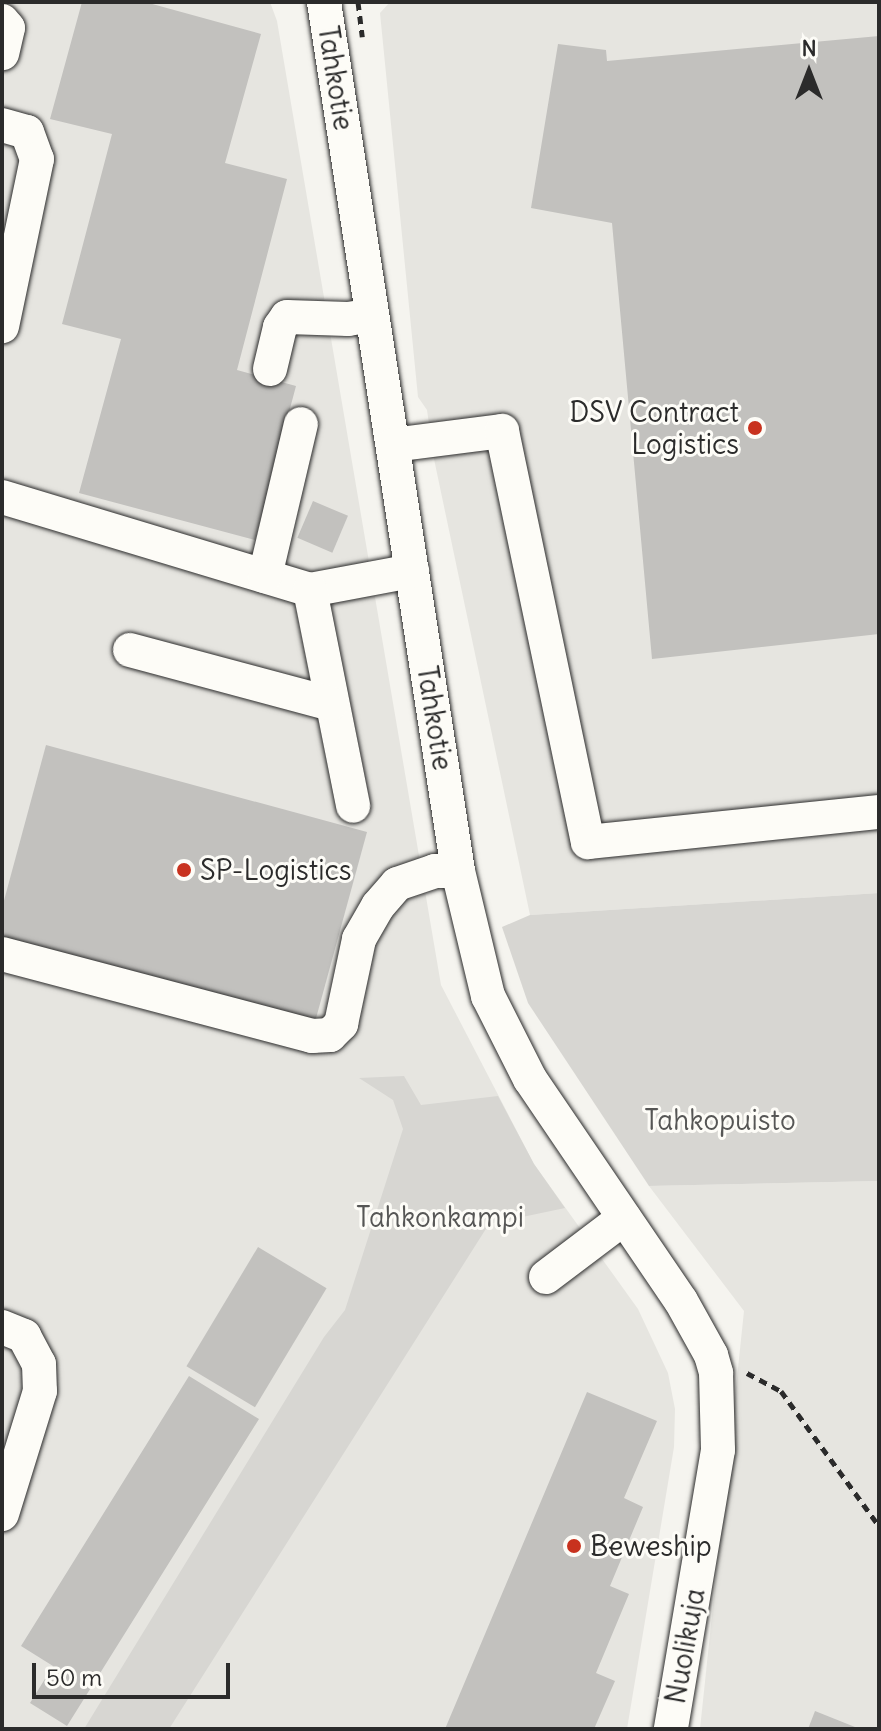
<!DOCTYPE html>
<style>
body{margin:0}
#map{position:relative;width:881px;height:1731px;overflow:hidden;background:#f5f4ef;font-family:Delius,sans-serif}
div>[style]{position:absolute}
.built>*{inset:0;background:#e6e5e0}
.green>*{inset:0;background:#d7d6d2}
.building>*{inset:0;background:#c2c1be;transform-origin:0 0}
.path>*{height:5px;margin-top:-2.5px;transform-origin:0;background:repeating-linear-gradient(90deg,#2b2b2b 0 8px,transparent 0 14px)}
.roads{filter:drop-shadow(0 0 2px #2b2b2b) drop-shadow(0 0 2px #2b2b2b)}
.minor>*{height:34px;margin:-17px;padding:0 17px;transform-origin:17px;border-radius:17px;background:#fdfcf7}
.dots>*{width:22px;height:22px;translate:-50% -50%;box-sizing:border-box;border:4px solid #fdfcf7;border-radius:50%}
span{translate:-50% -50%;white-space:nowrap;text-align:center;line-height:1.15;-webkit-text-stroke:6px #fdfcf7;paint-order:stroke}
.street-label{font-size:28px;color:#2b2b2b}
.poi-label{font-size:28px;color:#2b2b2b}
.right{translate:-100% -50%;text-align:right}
.left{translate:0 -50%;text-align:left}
.park-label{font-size:28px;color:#565655}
.frame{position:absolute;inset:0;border:4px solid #2b2b2b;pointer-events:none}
.north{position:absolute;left:769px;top:32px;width:80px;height:80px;-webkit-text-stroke:6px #fdfcf7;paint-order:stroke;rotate:0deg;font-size:22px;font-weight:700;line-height:32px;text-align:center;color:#2b2b2b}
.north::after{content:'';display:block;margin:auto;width:28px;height:36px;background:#2b2b2b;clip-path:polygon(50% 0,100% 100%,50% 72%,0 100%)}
.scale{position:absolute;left:32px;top:1663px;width:198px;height:36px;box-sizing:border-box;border:4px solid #2b2b2b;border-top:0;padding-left:10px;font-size:24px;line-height:28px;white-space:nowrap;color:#2b2b2b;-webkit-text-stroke:6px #fdfcf7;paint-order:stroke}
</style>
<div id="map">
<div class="built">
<i style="clip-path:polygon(2px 2px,270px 2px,277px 21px,441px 985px,534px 1164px,638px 1309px,668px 1373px,675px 1409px,674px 1447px,627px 1729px,2px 1729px)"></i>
<i style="clip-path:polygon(390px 2px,879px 2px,879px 893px,530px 915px,434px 459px,427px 410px,418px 397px,380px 13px)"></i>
<i style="clip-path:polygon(879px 1181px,879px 1729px,700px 1729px,744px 1311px,649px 1186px)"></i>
</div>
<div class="green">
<i style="clip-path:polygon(879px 893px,879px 1181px,649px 1186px,528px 1003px,502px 927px,530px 915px)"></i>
<i style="clip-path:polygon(404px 1076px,421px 1105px,498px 1096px,534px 1164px,565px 1208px,489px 1224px,169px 1729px,84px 1729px,324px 1337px,345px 1310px,403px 1129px,393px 1100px,359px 1078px)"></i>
</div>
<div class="building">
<i style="clip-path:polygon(82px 2px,145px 2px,261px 34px,225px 163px,287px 179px,237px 370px,296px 386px,255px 540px,79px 493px,121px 339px,62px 324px,112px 134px,50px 119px)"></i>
<i style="clip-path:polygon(879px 36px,879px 634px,652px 659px,612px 223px,531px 208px,558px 44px,606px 50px,607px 61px)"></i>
<i style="left:313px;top:501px;width:38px;height:40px;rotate:23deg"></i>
<i style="clip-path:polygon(46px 745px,367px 832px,315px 1022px,2px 938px,2px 908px)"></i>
<i style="left:258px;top:1247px;width:80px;height:139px;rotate:31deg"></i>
<i style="clip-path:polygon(189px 1376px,259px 1419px,67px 1726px,30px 1703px,53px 1666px,21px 1646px)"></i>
<i style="clip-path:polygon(587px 1392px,657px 1421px,624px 1498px,643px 1507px,610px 1586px,629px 1594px,596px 1673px,615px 1681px,594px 1729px,445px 1729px)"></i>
<i style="clip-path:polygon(815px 1711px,860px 1729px,808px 1729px)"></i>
</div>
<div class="path">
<i style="left:358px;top:2px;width:35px;rotate:83deg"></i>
<i style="left:747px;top:1373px;width:38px;rotate:28deg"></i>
<i style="left:781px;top:1391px;width:167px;rotate:54deg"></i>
</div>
<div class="roads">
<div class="minor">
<i style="left:324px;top:2px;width:879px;rotate:81.23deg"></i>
<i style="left:458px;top:871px;width:129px;rotate:76.5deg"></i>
<i style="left:488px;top:996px;width:93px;rotate:63.2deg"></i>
<i style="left:530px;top:1079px;width:268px;rotate:55.8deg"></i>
<i style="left:681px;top:1301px;width:62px;rotate:60.9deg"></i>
<i style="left:711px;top:1355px;width:19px;rotate:74deg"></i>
<i style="left:716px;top:1373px;width:77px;rotate:88.5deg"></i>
<i style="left:718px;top:1450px;width:283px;rotate:99.6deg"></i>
<i style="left:2px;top:21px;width:9px;rotate:49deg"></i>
<i style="left:8px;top:28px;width:26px;rotate:103deg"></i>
<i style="left:2px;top:125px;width:26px;rotate:16deg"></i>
<i style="left:27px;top:132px;width:29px;rotate:70deg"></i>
<i style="left:37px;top:159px;width:171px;rotate:101.8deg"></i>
<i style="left:270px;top:369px;width:43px;rotate:-76.6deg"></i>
<i style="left:280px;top:327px;width:12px;rotate:-55deg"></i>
<i style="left:287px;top:317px;width:61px;rotate:1.9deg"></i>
<i style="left:348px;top:319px;width:24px;rotate:-9deg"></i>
<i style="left:393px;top:445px;width:110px;rotate:-7.3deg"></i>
<i style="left:502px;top:431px;width:420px;rotate:78.2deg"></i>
<i style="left:588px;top:842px;width:293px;rotate:-5.9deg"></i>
<i style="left:2px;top:497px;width:322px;rotate:16.8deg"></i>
<i style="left:310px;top:590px;width:104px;rotate:-10.6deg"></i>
<i style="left:265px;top:576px;width:156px;rotate:-76.7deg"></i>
<i style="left:310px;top:590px;width:220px;rotate:78.7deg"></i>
<i style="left:130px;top:650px;width:208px;rotate:15deg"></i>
<i style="left:2px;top:954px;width:321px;rotate:14.8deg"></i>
<i style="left:312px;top:1036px;width:18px;rotate:-3deg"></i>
<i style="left:330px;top:1035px;width:16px;rotate:-45deg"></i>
<i style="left:341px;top:1024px;width:87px;rotate:-78deg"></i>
<i style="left:359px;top:939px;width:38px;rotate:-60deg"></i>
<i style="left:378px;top:906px;width:29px;rotate:-49deg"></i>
<i style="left:397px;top:884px;width:40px;rotate:-18.9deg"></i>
<i style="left:435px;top:871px;width:23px"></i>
<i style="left:546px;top:1277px;width:98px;rotate:-37.1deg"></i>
<i style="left:2px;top:1327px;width:24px;rotate:22deg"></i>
<i style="left:24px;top:1336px;width:32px;rotate:62deg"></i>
<i style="left:39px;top:1364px;width:27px;rotate:88deg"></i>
<i style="left:40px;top:1391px;width:129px;rotate:107.2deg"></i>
</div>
</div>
<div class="dots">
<i style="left:755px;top:428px;background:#c8321e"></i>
<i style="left:184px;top:870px;background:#c8321e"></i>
<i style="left:574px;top:1546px;background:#c8321e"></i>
</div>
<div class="street-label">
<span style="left:336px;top:78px;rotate:81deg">Tahkotie</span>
<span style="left:435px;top:718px;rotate:81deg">Tahkotie</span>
<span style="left:685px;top:1646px;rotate:-80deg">Nuolikuja</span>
</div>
<div class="poi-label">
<span class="right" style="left:739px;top:428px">DSV Contract<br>Logistics</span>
<span class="left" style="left:200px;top:870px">SP-Logistics</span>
<span class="left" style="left:590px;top:1546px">Beweship</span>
</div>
<div class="park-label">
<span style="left:720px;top:1120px">Tahkopuisto</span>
<span style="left:440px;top:1217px">Tahkonkampi</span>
</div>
<div class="frame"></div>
<div class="north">N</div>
<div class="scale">50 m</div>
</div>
